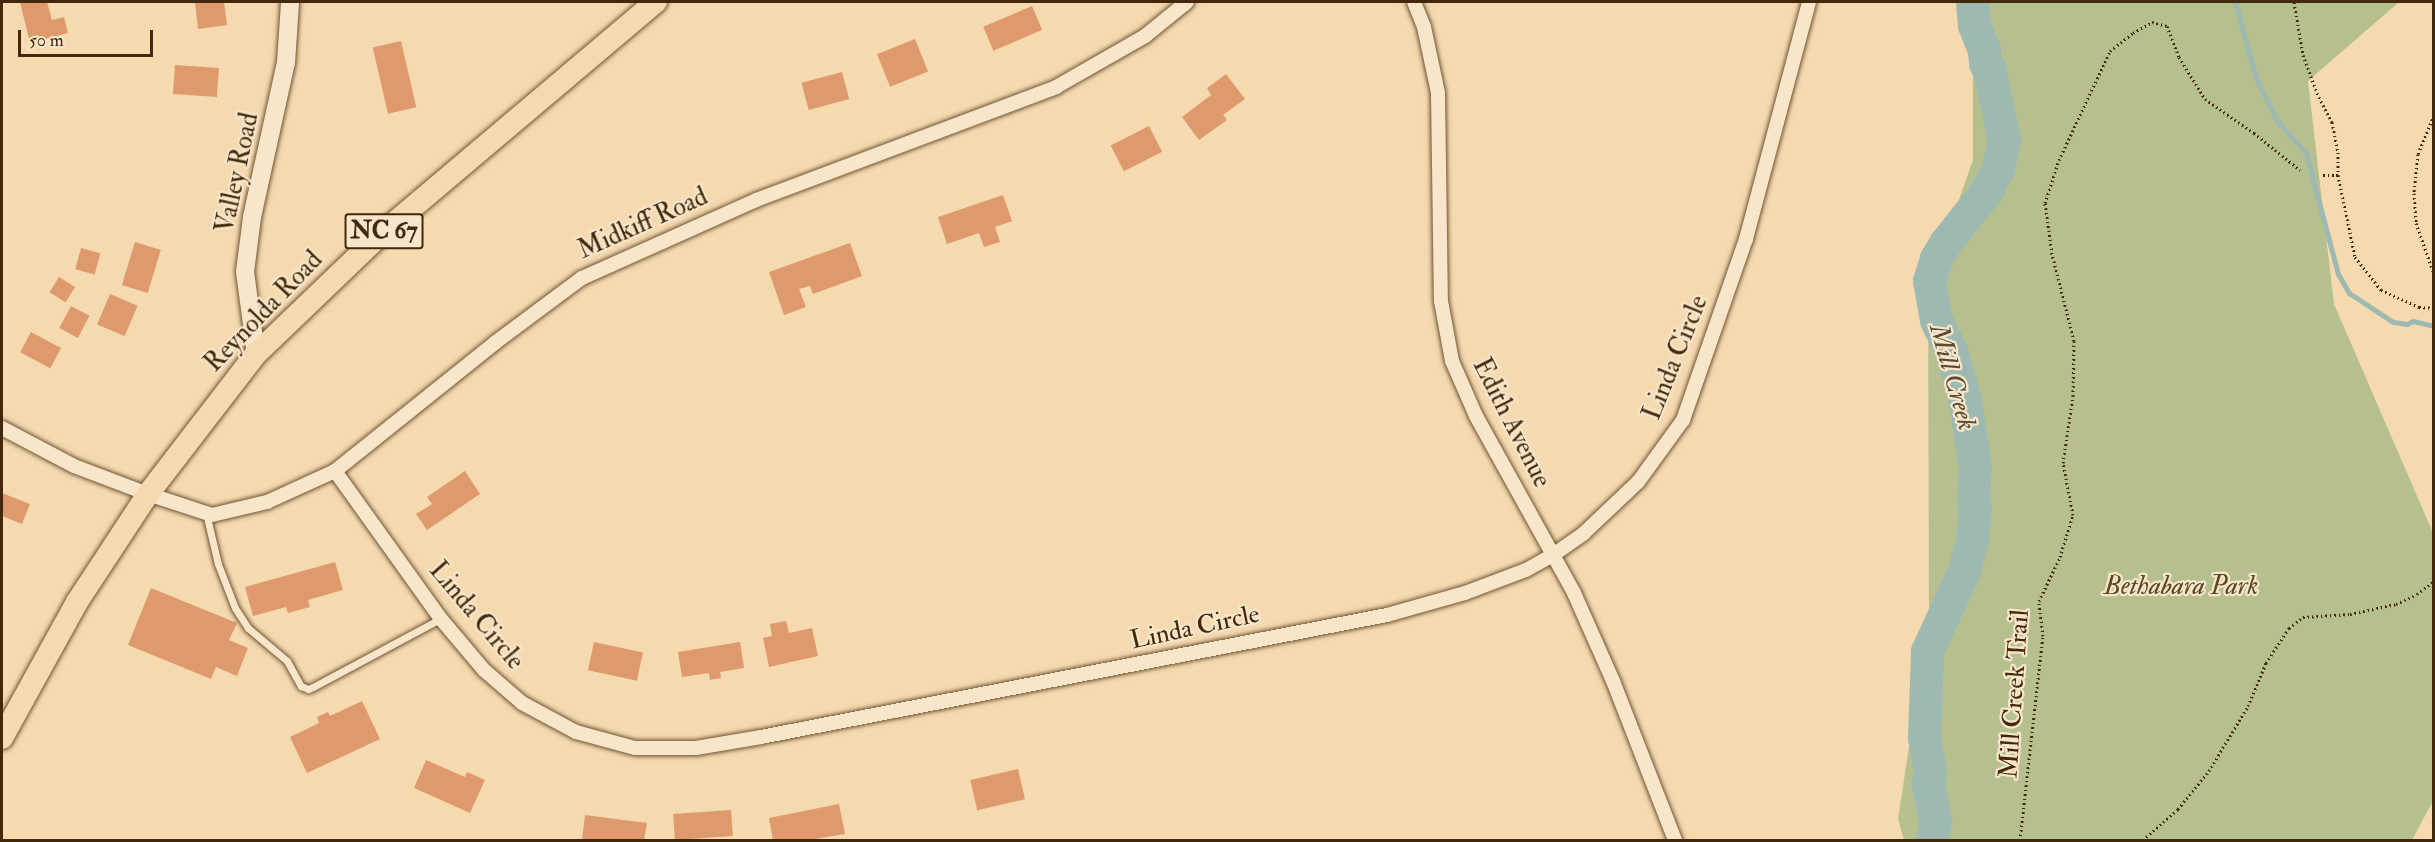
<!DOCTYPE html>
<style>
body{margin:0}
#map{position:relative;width:2435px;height:842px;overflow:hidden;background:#f5d9af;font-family:"IM FELL Double Pica",serif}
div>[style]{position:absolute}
.green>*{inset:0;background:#b6c08f}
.stream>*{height:5px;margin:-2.5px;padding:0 2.5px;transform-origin:2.5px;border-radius:2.5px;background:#9eb9b2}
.river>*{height:33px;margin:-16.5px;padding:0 16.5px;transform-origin:16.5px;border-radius:16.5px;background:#9eb9b2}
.building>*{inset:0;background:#de996d;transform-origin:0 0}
.path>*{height:3px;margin-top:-1.5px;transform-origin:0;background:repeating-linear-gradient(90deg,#43290b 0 1.5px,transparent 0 4.5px)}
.roads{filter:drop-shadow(0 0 2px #705534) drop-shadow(0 0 2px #705534)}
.service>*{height:7px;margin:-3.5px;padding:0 3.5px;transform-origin:3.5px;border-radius:3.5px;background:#f8e6cb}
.minor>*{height:14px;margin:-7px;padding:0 7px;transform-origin:7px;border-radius:7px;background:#f8e6cb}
.tertiary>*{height:18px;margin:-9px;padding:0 9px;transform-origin:9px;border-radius:9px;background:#f8e6cb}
.primary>*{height:22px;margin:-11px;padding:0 11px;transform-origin:11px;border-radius:11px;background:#f5d9af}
span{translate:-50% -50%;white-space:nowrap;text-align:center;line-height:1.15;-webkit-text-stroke:4.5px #f8e6cb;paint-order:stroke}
.shield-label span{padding:2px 4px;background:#f8e6cb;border:2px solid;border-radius:4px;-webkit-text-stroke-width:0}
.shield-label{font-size:24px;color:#43290b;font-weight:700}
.street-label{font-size:26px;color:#43290b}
.park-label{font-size:26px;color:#5a4725;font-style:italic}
.water-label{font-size:27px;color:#5a4d35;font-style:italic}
.frame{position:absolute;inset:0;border:3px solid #43290b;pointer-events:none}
.scale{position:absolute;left:18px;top:30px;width:135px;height:27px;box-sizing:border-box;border:3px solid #43290b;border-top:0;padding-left:8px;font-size:18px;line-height:21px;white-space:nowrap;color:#43290b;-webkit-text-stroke:4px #f8e6cb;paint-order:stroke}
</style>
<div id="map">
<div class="green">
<i style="clip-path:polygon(1973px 2px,2399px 2px,2308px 81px,2334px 304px,2433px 533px,2433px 801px,2412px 840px,1904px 840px,1898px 819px,1929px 616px,1928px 287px,1973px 160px)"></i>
</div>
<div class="stream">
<i style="left:2235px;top:2px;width:79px;rotate:74.6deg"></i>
<i style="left:2256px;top:78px;width:48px;rotate:64deg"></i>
<i style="left:2277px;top:121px;width:43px;rotate:47.8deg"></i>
<i style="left:2306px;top:153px;width:125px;rotate:75.2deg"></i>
<i style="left:2338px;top:274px;width:22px;rotate:60deg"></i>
<i style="left:2349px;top:293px;width:53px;rotate:33.4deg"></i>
<i style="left:2393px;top:322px;width:14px;rotate:8deg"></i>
<i style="left:2407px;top:324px;width:7px;rotate:-27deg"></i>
<i style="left:2413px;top:321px;width:22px;rotate:13deg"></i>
</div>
<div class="river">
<i style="left:1932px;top:840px;width:20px;rotate:-81deg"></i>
<i style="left:1935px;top:820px;width:36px;rotate:-101deg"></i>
<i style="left:1928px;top:785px;width:14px;rotate:-82deg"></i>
<i style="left:1930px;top:771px;width:34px;rotate:-100deg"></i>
<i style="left:1924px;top:738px;width:87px;rotate:-88deg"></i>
<i style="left:1927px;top:651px;width:89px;rotate:-65.4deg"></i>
<i style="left:1964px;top:570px;width:30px;rotate:-75deg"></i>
<i style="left:1972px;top:541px;width:34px;rotate:-85deg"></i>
<i style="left:1975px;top:507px;width:6px;rotate:-108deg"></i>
<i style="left:1973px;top:501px;width:34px;rotate:-87deg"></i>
<i style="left:1975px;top:467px;width:72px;rotate:-98.8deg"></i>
<i style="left:1964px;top:396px;width:47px;rotate:-106.1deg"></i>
<i style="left:1951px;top:351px;width:34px;rotate:-116deg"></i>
<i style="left:1936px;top:320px;width:40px;rotate:-100deg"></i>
<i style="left:1929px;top:281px;width:24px;rotate:-73deg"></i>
<i style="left:1936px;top:258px;width:17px;rotate:-59deg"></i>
<i style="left:1945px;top:243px;width:68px;rotate:-51.6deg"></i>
<i style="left:1987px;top:190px;width:25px;rotate:-63deg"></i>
<i style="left:1998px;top:168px;width:29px;rotate:-78deg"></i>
<i style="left:2004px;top:140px;width:73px;rotate:-101.9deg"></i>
<i style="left:1989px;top:69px;width:7px;rotate:-124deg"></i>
<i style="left:1985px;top:63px;width:13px;rotate:-94deg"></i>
<i style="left:1984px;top:50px;width:27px;rotate:-112deg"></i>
<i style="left:1974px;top:25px;width:23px;rotate:-95deg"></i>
</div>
<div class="building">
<i style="clip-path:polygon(20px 2px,47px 2px,52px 20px,64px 17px,68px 33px,30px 43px)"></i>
<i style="clip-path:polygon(195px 2px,224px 2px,227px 25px,198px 29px)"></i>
<i style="left:1032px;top:6px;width:26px;height:53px;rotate:67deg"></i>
<i style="left:915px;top:39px;width:35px;height:41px;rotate:68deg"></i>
<i style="left:401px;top:41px;width:68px;height:29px;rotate:77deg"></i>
<i style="left:175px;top:65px;width:44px;height:29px;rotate:4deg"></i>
<i style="left:842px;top:72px;width:28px;height:42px;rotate:75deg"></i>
<i style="clip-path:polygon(1226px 74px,1245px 99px,1223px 115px,1227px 120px,1199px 140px,1182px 117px,1211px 95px,1207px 88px)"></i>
<i style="left:1149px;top:126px;width:29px;height:43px;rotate:63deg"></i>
<i style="clip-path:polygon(1003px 195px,1012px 221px,995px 227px,1000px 242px,984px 247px,979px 233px,947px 244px,938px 217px)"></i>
<i style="left:135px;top:242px;width:27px;height:45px;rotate:17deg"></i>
<i style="clip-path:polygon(850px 243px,862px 276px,813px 294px,810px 286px,799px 289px,806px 307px,784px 315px,769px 272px)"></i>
<i style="left:81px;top:248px;width:20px;height:22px;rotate:15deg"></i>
<i style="left:59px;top:277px;width:19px;height:18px;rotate:32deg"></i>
<i style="left:110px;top:294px;width:30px;height:33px;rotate:23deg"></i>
<i style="left:71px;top:306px;width:21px;height:25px;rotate:28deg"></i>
<i style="left:31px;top:332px;width:34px;height:23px;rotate:28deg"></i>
<i style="clip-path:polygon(465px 471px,480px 494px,427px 530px,416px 514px,432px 504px,427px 497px)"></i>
<i style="clip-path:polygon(2px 493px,30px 504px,22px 524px,2px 516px)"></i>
<i style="clip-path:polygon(335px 562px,343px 590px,308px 600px,310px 607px,288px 613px,286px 607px,253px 616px,245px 587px)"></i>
<i style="clip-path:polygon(151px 588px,237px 623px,229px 640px,248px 648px,237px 676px,216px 667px,211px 679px,128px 645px)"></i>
<i style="clip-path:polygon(786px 621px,789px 633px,812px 628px,818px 656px,769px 667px,763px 638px,772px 636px,770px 624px)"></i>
<i style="left:594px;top:642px;width:50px;height:29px;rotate:12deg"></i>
<i style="clip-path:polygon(740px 642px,744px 668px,720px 672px,721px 678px,710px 680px,709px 673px,682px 677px,678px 652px)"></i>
<i style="clip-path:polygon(362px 701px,380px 739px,307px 773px,290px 737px,319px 723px,317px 717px,328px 712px,330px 716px)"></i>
<i style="clip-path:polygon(426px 760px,465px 777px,467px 772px,485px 780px,470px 813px,414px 788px)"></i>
<i style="left:1018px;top:769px;width:31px;height:49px;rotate:77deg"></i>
<i style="clip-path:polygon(839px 804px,845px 834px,809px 840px,773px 840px,769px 818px)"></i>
<i style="left:731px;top:810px;width:26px;height:58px;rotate:86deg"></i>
<i style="clip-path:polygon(585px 815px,647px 823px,644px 840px,582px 840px)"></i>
</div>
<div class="path">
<i style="left:2294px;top:2px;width:54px;rotate:80.4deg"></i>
<i style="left:2303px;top:55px;width:40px;rotate:69.8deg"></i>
<i style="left:2317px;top:93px;width:33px;rotate:63deg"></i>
<i style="left:2332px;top:122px;width:31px;rotate:79deg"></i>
<i style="left:2338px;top:152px;width:23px;rotate:90deg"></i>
<i style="left:2338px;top:175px;width:84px;rotate:78.3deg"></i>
<i style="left:2355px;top:257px;width:42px;rotate:51.8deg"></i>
<i style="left:2381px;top:290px;width:42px;rotate:24.1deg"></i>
<i style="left:2419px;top:307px;width:15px;rotate:4deg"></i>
<i style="left:2434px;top:115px;width:42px;rotate:112.3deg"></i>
<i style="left:2418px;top:154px;width:39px;rotate:96deg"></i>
<i style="left:2414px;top:193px;width:30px;rotate:86deg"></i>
<i style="left:2416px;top:223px;width:54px;rotate:70.6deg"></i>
<i style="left:2323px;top:175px;width:15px"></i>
<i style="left:2020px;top:840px;width:205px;rotate:-83.6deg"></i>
<i style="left:2043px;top:636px;width:35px;rotate:-97deg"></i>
<i style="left:2039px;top:601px;width:49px;rotate:-64.5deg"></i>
<i style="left:2060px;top:557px;width:44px;rotate:-72.8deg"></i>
<i style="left:2073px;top:515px;width:53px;rotate:-100.9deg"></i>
<i style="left:2063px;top:463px;width:68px;rotate:-81.5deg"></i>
<i style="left:2073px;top:396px;width:55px;rotate:-89deg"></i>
<i style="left:2074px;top:341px;width:90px;rotate:-104.2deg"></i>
<i style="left:2052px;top:254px;width:51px;rotate:-97.8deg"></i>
<i style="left:2045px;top:203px;width:45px;rotate:-72deg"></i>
<i style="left:2059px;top:160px;width:120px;rotate:-64.9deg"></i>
<i style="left:2110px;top:51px;width:29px;rotate:-38deg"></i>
<i style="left:2133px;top:33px;width:22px;rotate:-30deg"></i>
<i style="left:2152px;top:22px;width:16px;rotate:15deg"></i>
<i style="left:2167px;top:26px;width:33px;rotate:69deg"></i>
<i style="left:2179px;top:57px;width:49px;rotate:58.2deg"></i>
<i style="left:2205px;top:99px;width:60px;rotate:34.8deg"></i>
<i style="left:2254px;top:133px;width:59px;rotate:38.8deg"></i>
<i style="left:2143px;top:840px;width:47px;rotate:-41.5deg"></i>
<i style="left:2178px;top:809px;width:49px;rotate:-50.8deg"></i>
<i style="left:2209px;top:771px;width:76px;rotate:-59deg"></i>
<i style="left:2248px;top:706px;width:47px;rotate:-67.3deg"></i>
<i style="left:2266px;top:663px;width:42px;rotate:-56.7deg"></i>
<i style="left:2289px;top:628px;width:18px;rotate:-38deg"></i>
<i style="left:2303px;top:617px;width:47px;rotate:-3.7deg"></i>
<i style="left:2350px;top:614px;width:47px;rotate:-12.3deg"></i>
<i style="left:2396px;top:604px;width:23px;rotate:-25deg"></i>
<i style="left:2417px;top:594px;width:21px;rotate:-37deg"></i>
</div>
<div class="roads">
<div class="service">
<i style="left:206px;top:513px;width:52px;rotate:76.8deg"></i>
<i style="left:218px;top:564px;width:47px;rotate:68.9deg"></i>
<i style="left:235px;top:608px;width:24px;rotate:57deg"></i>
<i style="left:248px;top:628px;width:51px;rotate:40.2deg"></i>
<i style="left:287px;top:661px;width:29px;rotate:61deg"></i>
<i style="left:301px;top:686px;width:8px;rotate:23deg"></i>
<i style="left:308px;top:689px;width:5px;rotate:-22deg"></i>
<i style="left:313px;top:687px;width:144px;rotate:-28.2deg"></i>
</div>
<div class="minor">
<i style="left:1414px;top:2px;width:27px;rotate:68deg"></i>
<i style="left:1424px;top:27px;width:67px;rotate:78deg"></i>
<i style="left:1438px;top:93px;width:208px;rotate:89.2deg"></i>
<i style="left:1441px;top:301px;width:61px;rotate:79.6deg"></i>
<i style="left:1452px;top:361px;width:60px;rotate:66.4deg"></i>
<i style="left:1476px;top:416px;width:202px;rotate:61deg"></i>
<i style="left:1574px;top:593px;width:96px;rotate:66.1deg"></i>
<i style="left:1613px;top:681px;width:171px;rotate:68.7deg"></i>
<i style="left:2px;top:428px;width:81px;rotate:27.8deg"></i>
<i style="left:74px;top:466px;width:79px;rotate:20.7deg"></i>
<i style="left:148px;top:494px;width:67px;rotate:18.2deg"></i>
<i style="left:212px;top:515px;width:57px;rotate:-13.3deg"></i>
<i style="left:267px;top:502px;width:75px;rotate:-24.5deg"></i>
<i style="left:335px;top:471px;width:206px;rotate:-38.7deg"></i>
<i style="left:496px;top:342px;width:107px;rotate:-36.7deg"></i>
<i style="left:582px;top:278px;width:191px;rotate:-24.1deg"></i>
<i style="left:756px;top:200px;width:321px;rotate:-20.6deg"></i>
<i style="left:1056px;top:87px;width:103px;rotate:-29.8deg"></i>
<i style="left:1145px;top:36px;width:54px;rotate:-39deg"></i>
<i style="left:335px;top:471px;width:182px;rotate:54.4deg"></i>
<i style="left:441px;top:619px;width:67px;rotate:49.9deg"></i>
<i style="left:484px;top:670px;width:50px;rotate:41deg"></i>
<i style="left:522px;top:703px;width:61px;rotate:28.2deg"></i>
<i style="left:576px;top:732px;width:61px;rotate:15.2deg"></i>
<i style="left:635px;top:748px;width:61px"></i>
<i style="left:696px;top:748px;width:66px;rotate:-9.6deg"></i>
<i style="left:761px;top:737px;width:638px;rotate:-11.03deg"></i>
<i style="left:1387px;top:615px;width:81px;rotate:-15.8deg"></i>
<i style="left:1465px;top:593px;width:65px;rotate:-20.7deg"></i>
<i style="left:1526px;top:570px;width:31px;rotate:-29deg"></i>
<i style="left:1553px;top:555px;width:38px;rotate:-35deg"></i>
<i style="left:1584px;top:533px;width:74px;rotate:-43.4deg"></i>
<i style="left:1638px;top:482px;width:77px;rotate:-54deg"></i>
<i style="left:1683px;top:420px;width:192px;rotate:-70.8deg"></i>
<i style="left:1746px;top:239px;width:245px;rotate:-75.1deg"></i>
</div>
<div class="tertiary">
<i style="left:256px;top:354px;width:83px;rotate:-97.6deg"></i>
<i style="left:245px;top:272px;width:55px;rotate:-82.7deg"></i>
<i style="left:252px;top:217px;width:158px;rotate:-77.6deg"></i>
<i style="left:286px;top:63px;width:61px;rotate:-86.2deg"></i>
</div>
<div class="primary">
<i style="left:2px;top:738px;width:155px;rotate:-61.1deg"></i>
<i style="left:77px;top:602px;width:129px;rotate:-56.7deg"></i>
<i style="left:148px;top:494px;width:177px;rotate:-52.4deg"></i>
<i style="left:256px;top:354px;width:173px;rotate:-43.8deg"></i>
<i style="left:381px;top:234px;width:360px;rotate:-40.2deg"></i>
</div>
</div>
<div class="shield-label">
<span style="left:384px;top:231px">NC 67</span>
</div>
<div class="street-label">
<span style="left:238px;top:173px;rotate:-78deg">Valley Road</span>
<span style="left:643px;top:224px;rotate:-24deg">Midkiff Road</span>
<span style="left:264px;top:312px;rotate:-46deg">Reynolda Road</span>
<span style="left:1676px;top:358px;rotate:-68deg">Linda Circle</span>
<span style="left:1511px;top:423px;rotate:63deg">Edith Avenue</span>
<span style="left:476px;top:616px;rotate:50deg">Linda Circle</span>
<span style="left:1195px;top:628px;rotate:-12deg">Linda Circle</span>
<span style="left:2015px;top:694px;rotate:-86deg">Mill Creek Trail</span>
</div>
<div class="park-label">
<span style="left:2181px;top:587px">Bethabara Park</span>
</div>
<div class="water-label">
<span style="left:1953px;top:377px;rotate:74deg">Mill Creek</span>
</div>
<div class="frame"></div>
<div class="scale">50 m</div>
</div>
